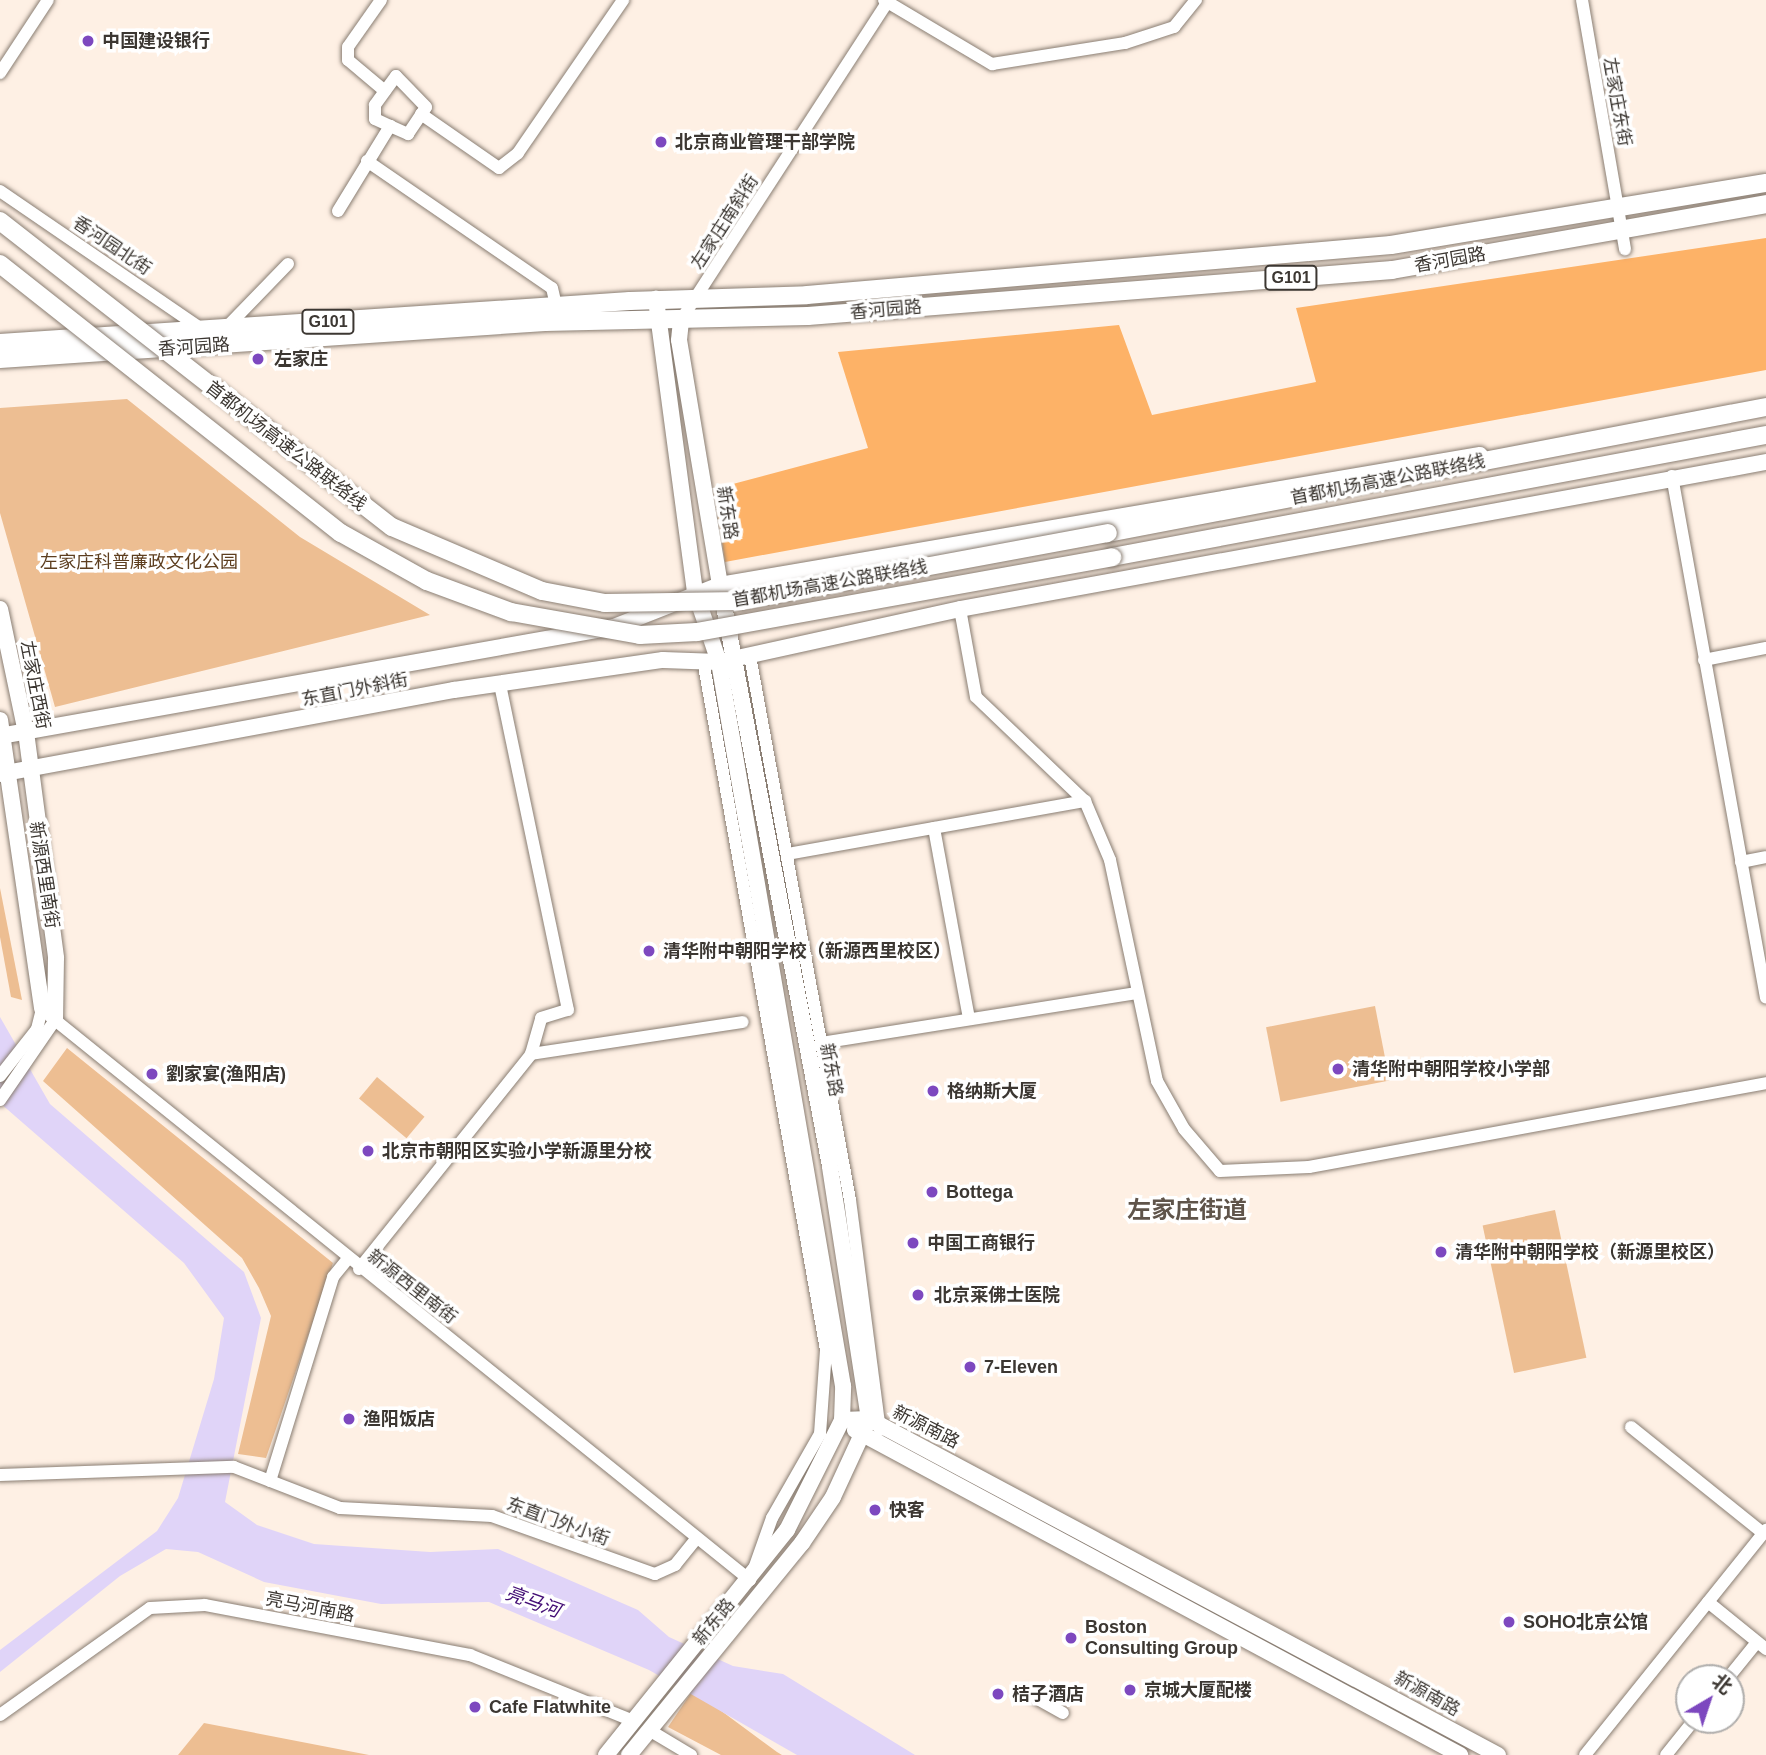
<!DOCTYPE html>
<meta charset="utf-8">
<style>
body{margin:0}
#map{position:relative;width:1766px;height:1755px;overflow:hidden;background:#fef0e4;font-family:Helvetica,"Noto Sans SC",sans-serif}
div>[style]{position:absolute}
.green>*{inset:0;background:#edbe92;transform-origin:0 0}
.forest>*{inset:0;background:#fdb267}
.water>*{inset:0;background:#e0d4f8}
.roads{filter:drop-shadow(0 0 2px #897d72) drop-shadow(0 0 2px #897d72)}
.minor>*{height:12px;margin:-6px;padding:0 6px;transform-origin:6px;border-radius:6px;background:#fff}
.major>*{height:16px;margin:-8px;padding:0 8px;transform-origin:8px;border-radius:8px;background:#fff}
.highway>*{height:18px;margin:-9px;padding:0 9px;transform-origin:9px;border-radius:9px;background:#fff}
.bridges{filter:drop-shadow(0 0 2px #897d72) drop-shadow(0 0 2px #897d72)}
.highway-bridge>*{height:18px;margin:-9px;padding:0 9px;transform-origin:9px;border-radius:9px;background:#fff}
.dots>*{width:19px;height:19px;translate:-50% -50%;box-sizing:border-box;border:4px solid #fff;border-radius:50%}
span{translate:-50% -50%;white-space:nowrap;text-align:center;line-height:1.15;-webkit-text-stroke:7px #fff;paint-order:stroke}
.shield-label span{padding:2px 5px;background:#fff;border:2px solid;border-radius:5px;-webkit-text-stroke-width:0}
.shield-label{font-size:16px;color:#3c3732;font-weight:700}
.poi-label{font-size:18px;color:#3c3732;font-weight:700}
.left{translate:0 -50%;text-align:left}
.street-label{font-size:18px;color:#3c3732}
.park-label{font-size:18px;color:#5d3e1f}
.water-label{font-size:19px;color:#420c74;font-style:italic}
.district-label{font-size:24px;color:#5f544a;font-weight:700}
.north{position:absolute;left:1675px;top:1664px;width:70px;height:70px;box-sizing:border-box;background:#fff;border:2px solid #b1afad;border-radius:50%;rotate:39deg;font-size:19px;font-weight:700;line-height:28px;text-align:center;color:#3c3732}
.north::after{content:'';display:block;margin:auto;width:24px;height:32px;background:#7d48bf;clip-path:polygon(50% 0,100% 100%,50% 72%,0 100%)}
</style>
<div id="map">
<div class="green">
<i style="clip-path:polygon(127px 399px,300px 537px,430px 615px,55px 707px,0 513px,0 408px)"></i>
<i style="clip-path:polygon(0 888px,22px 1000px,11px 997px,0 937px)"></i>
<i style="left:1375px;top:1006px;width:76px;height:111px;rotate:79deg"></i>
<i style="clip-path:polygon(67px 1048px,333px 1263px,266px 1458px,238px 1454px,271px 1316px,259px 1288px,242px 1258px,43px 1081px)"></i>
<i style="left:377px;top:1077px;width:62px;height:28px;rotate:40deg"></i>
<i style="left:1555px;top:1210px;width:151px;height:74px;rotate:78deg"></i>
<i style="clip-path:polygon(693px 1690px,777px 1752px,782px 1755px,721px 1755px,668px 1727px)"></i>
<i style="clip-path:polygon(204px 1723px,369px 1755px,178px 1755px)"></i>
</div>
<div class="forest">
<i style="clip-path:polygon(1766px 238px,1766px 370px,725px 562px,714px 489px,868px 448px,838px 352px,1119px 325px,1152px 415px,1316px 382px,1296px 308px)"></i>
</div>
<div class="water">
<i style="clip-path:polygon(0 1017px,50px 1104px,244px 1272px,261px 1318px,225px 1502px,257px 1525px,314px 1544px,430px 1552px,498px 1549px,638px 1610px,669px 1637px,733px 1666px,783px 1674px,915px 1755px,797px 1755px,649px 1670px,489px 1602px,381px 1604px,264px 1582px,198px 1552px,166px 1549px,120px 1576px,0 1672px,0 1650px,157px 1531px,178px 1498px,214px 1379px,224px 1318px,184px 1263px,0 1103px)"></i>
</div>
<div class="roads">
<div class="minor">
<i style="left:381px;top:0;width:57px;rotate:125.1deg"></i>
<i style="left:348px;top:47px;width:13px;rotate:90deg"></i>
<i style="left:348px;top:60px;width:48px;rotate:40deg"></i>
<i style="left:884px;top:0;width:126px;rotate:30.7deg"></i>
<i style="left:992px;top:64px;width:135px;rotate:-9deg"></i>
<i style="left:1125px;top:43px;width:52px;rotate:-18.1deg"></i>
<i style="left:1174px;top:27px;width:35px;rotate:-51deg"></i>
<i style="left:1582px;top:0;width:253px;rotate:80.2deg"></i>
<i style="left:0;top:73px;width:87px;rotate:-56.7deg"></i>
<i style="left:421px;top:114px;width:95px;rotate:34.7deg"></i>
<i style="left:499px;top:168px;width:24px;rotate:-38deg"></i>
<i style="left:518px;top:153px;width:186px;rotate:-55.5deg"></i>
<i style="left:367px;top:161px;width:224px;rotate:34.5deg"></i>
<i style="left:552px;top:288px;width:18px;rotate:77deg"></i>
<i style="left:0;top:191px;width:246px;rotate:34.4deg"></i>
<i style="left:338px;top:211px;width:100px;rotate:-58.5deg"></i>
<i style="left:390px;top:126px;width:20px;rotate:24deg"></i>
<i style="left:408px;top:134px;width:32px;rotate:-56deg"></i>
<i style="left:426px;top:107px;width:43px;rotate:-134.1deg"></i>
<i style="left:396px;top:76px;width:36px;rotate:126deg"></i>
<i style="left:375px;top:105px;width:14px;rotate:90deg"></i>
<i style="left:375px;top:119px;width:17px;rotate:25deg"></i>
<i style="left:681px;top:320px;width:382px;rotate:-57deg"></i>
<i style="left:224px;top:330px;width:92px;rotate:-45.9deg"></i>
<i style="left:1672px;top:476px;width:530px;rotate:79.79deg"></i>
<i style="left:960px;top:609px;width:89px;rotate:79.7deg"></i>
<i style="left:976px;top:697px;width:151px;rotate:43.7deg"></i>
<i style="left:1085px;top:801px;width:64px;rotate:67deg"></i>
<i style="left:1110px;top:860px;width:226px;rotate:78deg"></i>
<i style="left:1157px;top:1081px;width:55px;rotate:60.6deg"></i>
<i style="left:1184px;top:1129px;width:55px;rotate:49.4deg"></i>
<i style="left:1220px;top:1171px;width:89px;rotate:-2.6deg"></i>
<i style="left:1309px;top:1167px;width:465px;rotate:-10.4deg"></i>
<i style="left:750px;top:656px;width:553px;rotate:79.58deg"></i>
<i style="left:850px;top:1200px;width:232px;rotate:82.6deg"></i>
<i style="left:1704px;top:660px;width:63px;rotate:-11deg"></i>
<i style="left:934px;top:828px;width:194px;rotate:79.6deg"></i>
<i style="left:787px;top:854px;width:303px;rotate:-10.1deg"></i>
<i style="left:1741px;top:862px;width:25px;rotate:-11deg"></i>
<i style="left:50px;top:1016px;width:899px;rotate:38.86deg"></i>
<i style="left:750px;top:1580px;width:66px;rotate:-70.5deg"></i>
<i style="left:772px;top:1518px;width:97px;rotate:-60.3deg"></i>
<i style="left:820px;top:1434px;width:84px;rotate:-85.9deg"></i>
<i style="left:826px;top:1350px;width:701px;rotate:-100.11deg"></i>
<i style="left:821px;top:1043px;width:320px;rotate:-9deg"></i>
<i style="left:531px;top:1054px;width:214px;rotate:-8.6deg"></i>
<i style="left:0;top:1076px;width:60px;rotate:-51.8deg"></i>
<i style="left:37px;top:1029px;width:21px;rotate:-76deg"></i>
<i style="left:0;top:1100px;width:97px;rotate:-55.5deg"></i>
<i style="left:359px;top:1269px;width:275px;rotate:-51.3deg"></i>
<i style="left:531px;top:1054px;width:37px;rotate:-74deg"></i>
<i style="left:541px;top:1018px;width:28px;rotate:-17deg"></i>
<i style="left:568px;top:1010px;width:333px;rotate:-101.8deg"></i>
<i style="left:1631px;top:1427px;width:169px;rotate:38.8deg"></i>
<i style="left:0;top:1475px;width:234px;rotate:-2deg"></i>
<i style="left:234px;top:1467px;width:114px;rotate:21.1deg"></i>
<i style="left:340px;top:1508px;width:152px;rotate:3deg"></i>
<i style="left:492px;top:1516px;width:173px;rotate:19.6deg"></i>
<i style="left:655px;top:1574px;width:22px;rotate:-24deg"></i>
<i style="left:675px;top:1565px;width:35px;rotate:-51deg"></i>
<i style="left:270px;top:1481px;width:214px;rotate:-72.8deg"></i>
<i style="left:333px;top:1277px;width:22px;rotate:-51deg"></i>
<i style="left:1708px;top:1602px;width:75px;rotate:39deg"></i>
<i style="left:1728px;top:1678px;width:46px;rotate:-51.1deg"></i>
<i style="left:1027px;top:1693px;width:41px;rotate:29.1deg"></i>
<i style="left:0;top:1715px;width:184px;rotate:-35.5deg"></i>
<i style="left:150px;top:1608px;width:55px;rotate:-3.1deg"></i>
<i style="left:205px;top:1605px;width:270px;rotate:10.7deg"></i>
<i style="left:470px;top:1655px;width:176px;rotate:22deg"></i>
<i style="left:649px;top:1730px;width:49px;rotate:30.8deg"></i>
<i style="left:1585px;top:1755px;width:289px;rotate:-51.2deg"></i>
<i style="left:1666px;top:1755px;width:45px;rotate:-51.3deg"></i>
</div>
<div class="major">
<i style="left:0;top:609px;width:126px;rotate:78.1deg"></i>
<i style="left:26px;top:732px;width:228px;rotate:82.4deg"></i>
<i style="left:56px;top:958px;width:62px;rotate:90.9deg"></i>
<i style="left:0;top:720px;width:292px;rotate:81.7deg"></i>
<i style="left:0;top:736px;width:624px;rotate:-10.07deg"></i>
<i style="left:614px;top:627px;width:114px;rotate:-21.6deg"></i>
<i style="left:720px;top:585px;width:771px;rotate:-9.71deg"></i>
<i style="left:0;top:774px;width:462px;rotate:-10.5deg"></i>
<i style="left:454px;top:690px;width:211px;rotate:-8.2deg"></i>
<i style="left:663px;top:660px;width:56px;rotate:2deg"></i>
<i style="left:719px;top:662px;width:247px;rotate:-12.4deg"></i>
<i style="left:960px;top:609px;width:819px;rotate:-10.34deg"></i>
<i style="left:842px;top:1420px;width:27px;rotate:-2deg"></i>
<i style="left:869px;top:1419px;width:713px;rotate:28.11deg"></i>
<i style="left:855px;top:1430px;width:687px;rotate:28.24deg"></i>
<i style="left:606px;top:1755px;width:289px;rotate:-51.2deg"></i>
<i style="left:787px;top:1530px;width:123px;rotate:-63.4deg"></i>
<i style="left:842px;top:1420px;width:34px;rotate:-88deg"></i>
<i style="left:843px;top:1386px;width:735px;rotate:-99.72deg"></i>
<i style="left:719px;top:662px;width:74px;rotate:-108.9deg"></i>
<i style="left:695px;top:592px;width:296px;rotate:-97.6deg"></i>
<i style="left:629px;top:1755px;width:274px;rotate:-50.8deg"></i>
<i style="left:802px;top:1543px;width:55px;rotate:-56deg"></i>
<i style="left:833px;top:1497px;width:86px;rotate:-65.2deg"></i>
<i style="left:869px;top:1419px;width:256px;rotate:-98.8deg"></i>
<i style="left:830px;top:1166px;width:591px;rotate:-100.72deg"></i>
<i style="left:720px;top:585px;width:248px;rotate:-99.5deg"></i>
<i style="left:679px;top:340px;width:20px;rotate:-84deg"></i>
</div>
<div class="highway">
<i style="left:0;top:343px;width:631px;rotate:-3.81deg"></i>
<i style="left:630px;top:301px;width:177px;rotate:-1.9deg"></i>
<i style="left:807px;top:295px;width:586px;rotate:-4.89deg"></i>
<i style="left:1391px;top:245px;width:380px;rotate:-9.4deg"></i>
<i style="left:0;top:359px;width:546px;rotate:-3.88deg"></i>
<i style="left:545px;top:322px;width:263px;rotate:-1.3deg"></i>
<i style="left:808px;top:316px;width:586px;rotate:-4.5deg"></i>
<i style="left:1392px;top:270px;width:380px;rotate:-10deg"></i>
<i style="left:1108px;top:533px;width:670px;rotate:-10.84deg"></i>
<i style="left:1112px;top:557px;width:665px;rotate:-10.57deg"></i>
</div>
</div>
<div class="bridges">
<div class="highway-bridge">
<i style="left:0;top:221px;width:497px;rotate:38deg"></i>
<i style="left:392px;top:527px;width:163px;rotate:23.1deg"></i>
<i style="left:542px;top:591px;width:64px;rotate:10.8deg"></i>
<i style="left:605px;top:603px;width:136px;rotate:-0.8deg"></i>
<i style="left:741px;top:601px;width:373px;rotate:-10.5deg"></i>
<i style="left:0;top:264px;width:434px;rotate:38.3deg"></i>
<i style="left:341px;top:533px;width:98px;rotate:29.2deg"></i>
<i style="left:427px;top:581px;width:90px;rotate:20.3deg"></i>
<i style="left:511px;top:612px;width:131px;rotate:10.1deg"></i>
<i style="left:640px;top:635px;width:57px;rotate:-3deg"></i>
<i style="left:697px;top:632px;width:422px;rotate:-10.2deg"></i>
</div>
</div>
<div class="dots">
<i style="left:88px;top:41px;background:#7d48bf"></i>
<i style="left:661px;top:142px;background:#7d48bf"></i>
<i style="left:258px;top:359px;background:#7d48bf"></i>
<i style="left:649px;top:951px;background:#7d48bf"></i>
<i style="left:1338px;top:1069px;background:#7d48bf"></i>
<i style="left:152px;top:1074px;background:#7d48bf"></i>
<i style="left:933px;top:1091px;background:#7d48bf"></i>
<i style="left:368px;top:1151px;background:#7d48bf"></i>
<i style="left:932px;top:1192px;background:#7d48bf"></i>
<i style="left:913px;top:1243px;background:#7d48bf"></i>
<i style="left:1441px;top:1252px;background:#7d48bf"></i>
<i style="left:918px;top:1295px;background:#7d48bf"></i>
<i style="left:970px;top:1367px;background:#7d48bf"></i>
<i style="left:349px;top:1419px;background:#7d48bf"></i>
<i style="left:875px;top:1510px;background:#7d48bf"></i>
<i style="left:1509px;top:1622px;background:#7d48bf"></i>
<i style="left:1071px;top:1638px;background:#7d48bf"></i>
<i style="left:1130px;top:1690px;background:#7d48bf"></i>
<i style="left:998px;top:1694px;background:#7d48bf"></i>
<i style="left:475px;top:1707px;background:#7d48bf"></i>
</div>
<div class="shield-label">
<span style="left:1291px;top:278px">G101</span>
<span style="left:328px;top:322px">G101</span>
</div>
<div class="poi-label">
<span class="left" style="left:102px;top:41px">中国建设银行</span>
<span class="left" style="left:675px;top:142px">北京商业管理干部学院</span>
<span class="left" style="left:274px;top:359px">左家庄</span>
<span class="left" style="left:663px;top:951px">清华附中朝阳学校（新源西里校区）</span>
<span class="left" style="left:1352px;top:1069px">清华附中朝阳学校小学部</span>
<span class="left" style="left:166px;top:1074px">劉家宴(渔阳店)</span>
<span class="left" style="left:947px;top:1091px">格纳斯大厦</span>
<span class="left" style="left:382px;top:1151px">北京市朝阳区实验小学新源里分校</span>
<span class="left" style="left:946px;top:1192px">Bottega</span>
<span class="left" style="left:927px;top:1243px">中国工商银行</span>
<span class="left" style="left:1455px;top:1252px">清华附中朝阳学校（新源里校区）</span>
<span class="left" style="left:934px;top:1295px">北京莱佛士医院</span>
<span class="left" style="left:984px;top:1367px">7-Eleven</span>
<span class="left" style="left:363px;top:1419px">渔阳饭店</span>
<span class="left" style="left:889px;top:1510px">快客</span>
<span class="left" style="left:1523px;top:1622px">SOHO北京公馆</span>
<span class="left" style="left:1085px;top:1638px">Boston<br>Consulting Group</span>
<span class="left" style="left:1144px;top:1690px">京城大厦配楼</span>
<span class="left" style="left:1012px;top:1694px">桔子酒店</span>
<span class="left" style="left:489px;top:1707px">Cafe Flatwhite</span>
</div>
<div class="street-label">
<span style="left:1617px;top:102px;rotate:80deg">左家庄东街</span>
<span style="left:725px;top:222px;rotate:-57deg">左家庄南斜街</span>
<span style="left:112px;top:246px;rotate:34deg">香河园北街</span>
<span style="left:1450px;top:260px;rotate:-10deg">香河园路</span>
<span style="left:886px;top:310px;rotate:-5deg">香河园路</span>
<span style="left:194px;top:347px;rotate:-4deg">香河园路</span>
<span style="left:286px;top:446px;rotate:38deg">首都机场高速公路联络线</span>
<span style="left:1388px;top:480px;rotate:-11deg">首都机场高速公路联络线</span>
<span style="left:727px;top:513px;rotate:81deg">新东路</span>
<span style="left:830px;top:584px;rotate:-10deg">首都机场高速公路联络线</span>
<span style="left:35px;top:685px;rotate:79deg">左家庄西街</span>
<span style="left:355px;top:690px;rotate:-11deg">东直门外斜街</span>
<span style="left:44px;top:875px;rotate:81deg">新源西里南街</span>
<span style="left:831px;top:1070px;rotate:79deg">新东路</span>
<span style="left:412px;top:1287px;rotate:38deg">新源西里南街</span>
<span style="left:926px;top:1427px;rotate:27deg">新源南路</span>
<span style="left:558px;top:1522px;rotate:20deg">东直门外小街</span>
<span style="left:310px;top:1607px;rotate:11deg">亮马河南路</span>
<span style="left:714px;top:1622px;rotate:-51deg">新东路</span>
<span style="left:1427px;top:1694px;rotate:29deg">新源南路</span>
</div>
<div class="park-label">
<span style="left:139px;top:562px">左家庄科普廉政文化公园</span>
</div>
<div class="water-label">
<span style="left:533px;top:1602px;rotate:20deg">亮马河</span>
</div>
<div class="district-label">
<span style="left:1187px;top:1210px">左家庄街道</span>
</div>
<div class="north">北</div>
</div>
